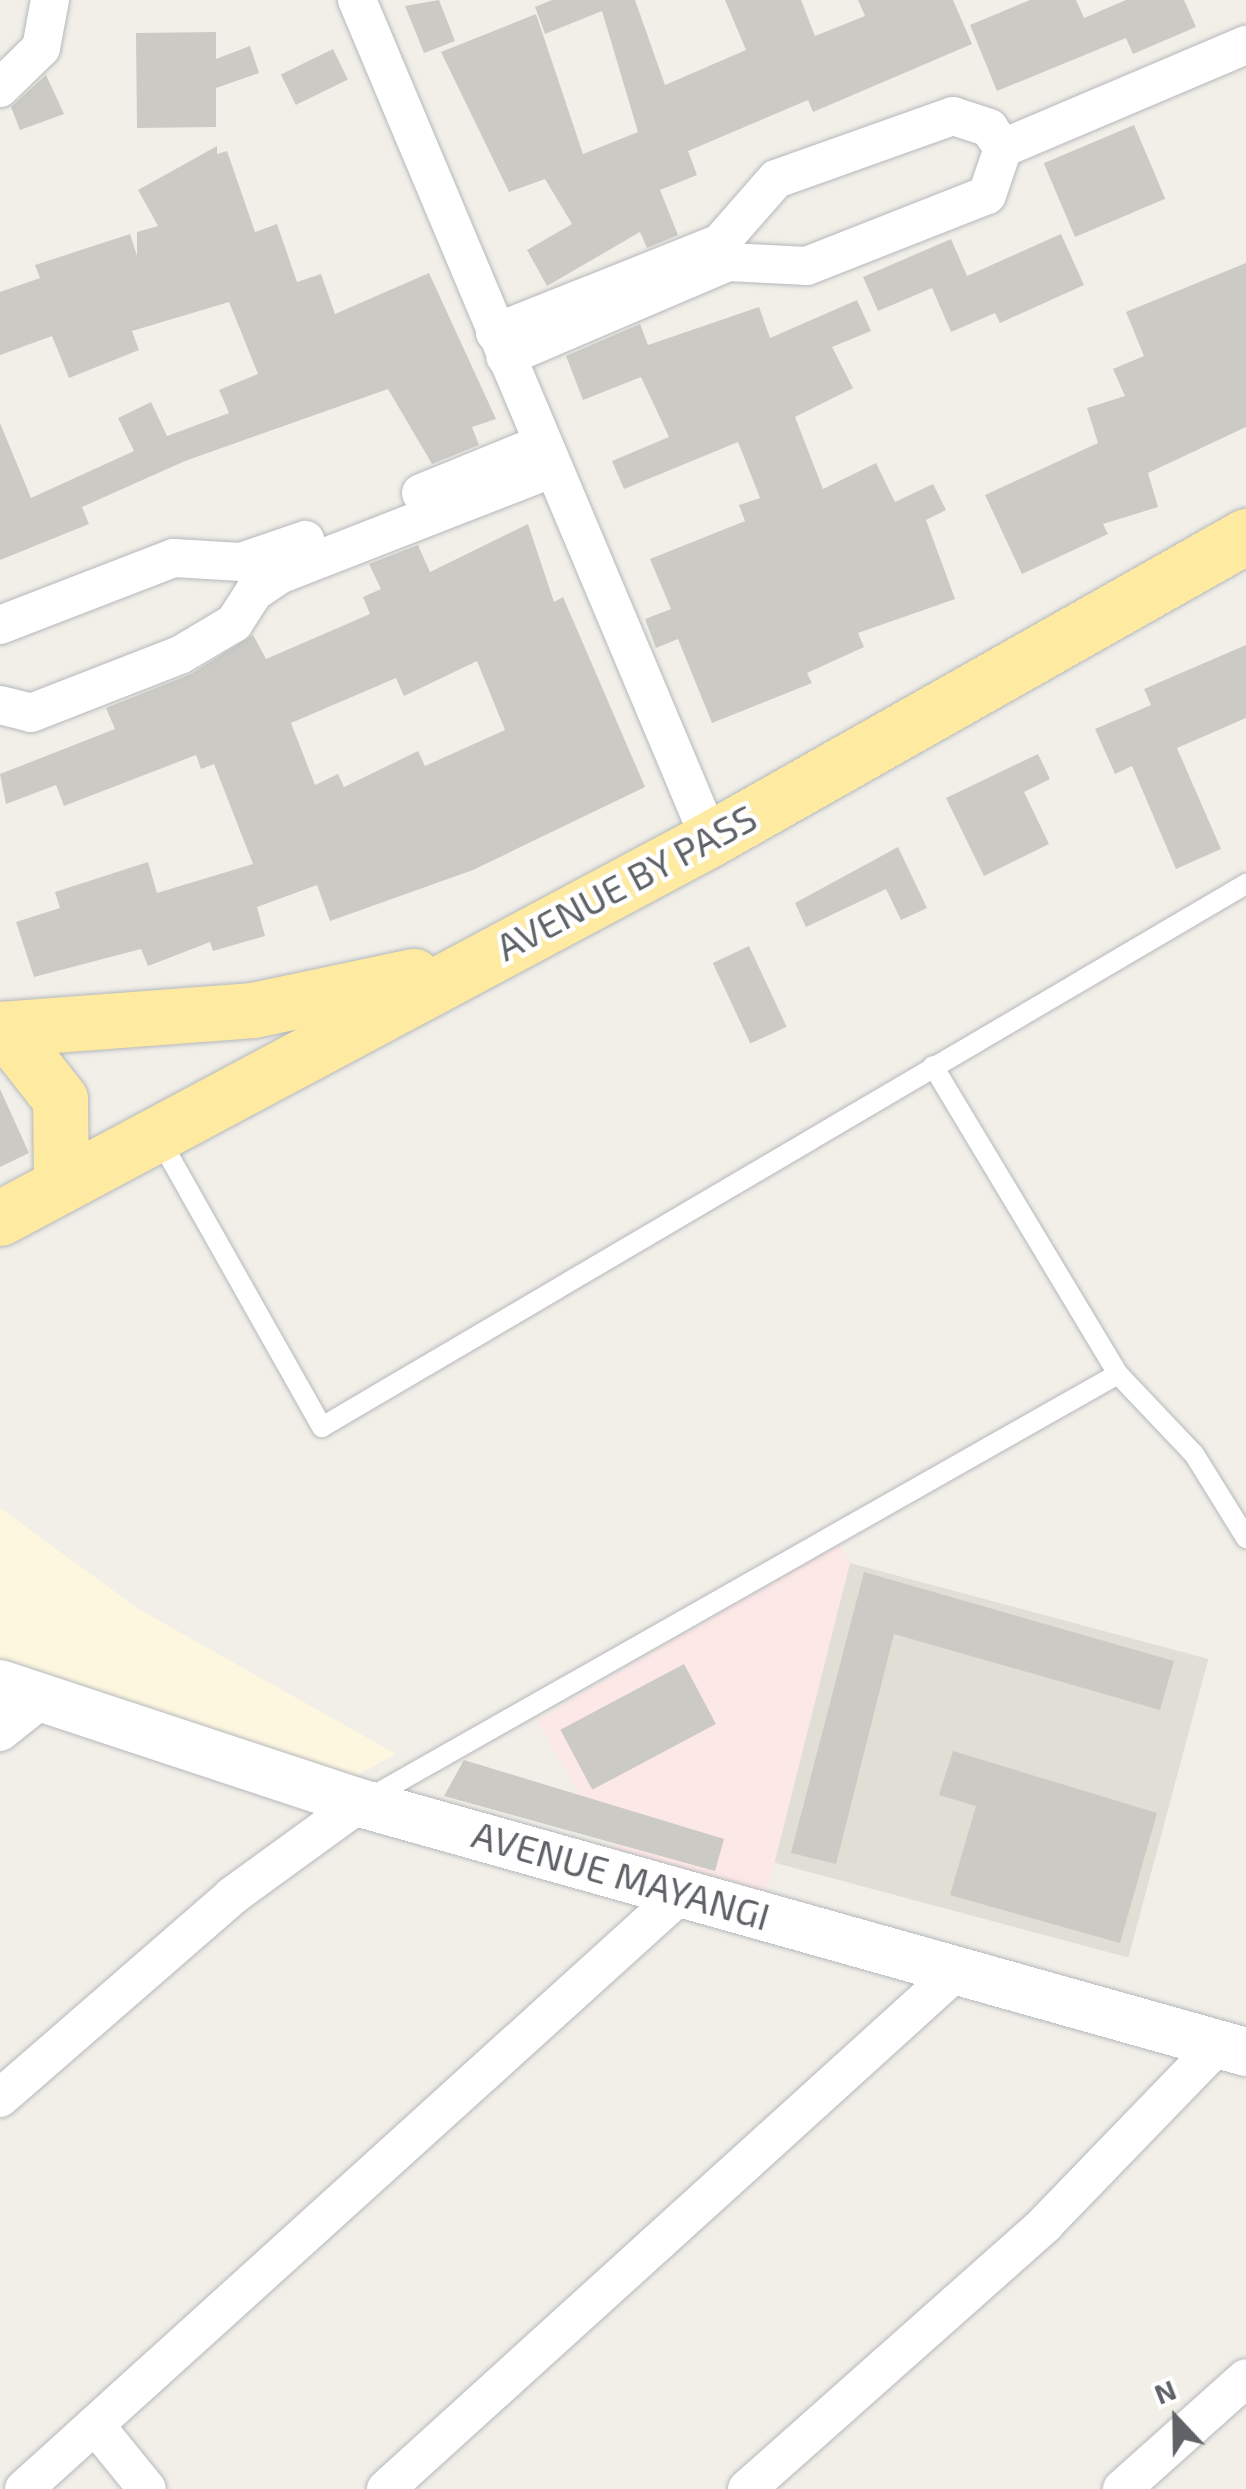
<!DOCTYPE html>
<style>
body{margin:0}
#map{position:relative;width:1246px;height:2489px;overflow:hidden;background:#f1efe8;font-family:"Exo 2",sans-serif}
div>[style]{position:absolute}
.commercial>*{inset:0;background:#fef7e0}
.education>*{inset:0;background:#e1ded6;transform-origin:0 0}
.medical>*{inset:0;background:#fce8e6}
.building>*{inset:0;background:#cccac5;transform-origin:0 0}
.roads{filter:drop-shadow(0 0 2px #b5b8bc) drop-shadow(0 0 2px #b5b8bc)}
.service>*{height:20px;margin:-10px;padding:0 10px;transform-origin:10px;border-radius:10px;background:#fff}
.minor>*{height:38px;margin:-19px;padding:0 19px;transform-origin:19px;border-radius:19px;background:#fff}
.tertiary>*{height:48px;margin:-24px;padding:0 24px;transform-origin:24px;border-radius:24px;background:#fff}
.trunk>*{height:55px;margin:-27.5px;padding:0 27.5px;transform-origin:27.5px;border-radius:27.5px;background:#feeaa1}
span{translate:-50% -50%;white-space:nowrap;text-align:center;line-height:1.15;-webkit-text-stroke:9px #fff;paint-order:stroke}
.street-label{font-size:38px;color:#5f6368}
.north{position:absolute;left:1126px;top:2369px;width:100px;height:100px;-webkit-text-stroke:8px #fff;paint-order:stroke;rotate:338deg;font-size:28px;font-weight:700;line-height:40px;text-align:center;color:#5f6368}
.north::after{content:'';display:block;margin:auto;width:35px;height:45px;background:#5f6368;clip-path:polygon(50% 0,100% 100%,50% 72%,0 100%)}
</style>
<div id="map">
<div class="commercial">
<i style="clip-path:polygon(0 1508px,140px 1610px,396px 1754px,348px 1780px,0 1671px)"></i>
</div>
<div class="education">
<i style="left:850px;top:1563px;width:371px;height:309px;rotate:15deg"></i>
</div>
<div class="medical">
<i style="clip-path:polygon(839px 1543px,850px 1563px,766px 1897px,613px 1850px,625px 1812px,581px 1797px,537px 1720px)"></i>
</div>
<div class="building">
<i style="clip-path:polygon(439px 0,455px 41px,424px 53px,405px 6px)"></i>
<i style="clip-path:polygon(552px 0,635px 0,665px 85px,746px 50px,725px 0,801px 0,815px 36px,865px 16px,858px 0,953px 0,972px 44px,813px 112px,808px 100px,688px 151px,697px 175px,660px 190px,678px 235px,647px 248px,640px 232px,547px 286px,527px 250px,572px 224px,545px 179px,509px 192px,441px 52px,536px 14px,583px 154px,638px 132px,602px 11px,545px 34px,535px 7px)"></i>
<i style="clip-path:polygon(1030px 0,1076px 0,1084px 18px,1126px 0,1184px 0,1196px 27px,1133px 54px,1126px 38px,997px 91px,970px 25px)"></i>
<i style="clip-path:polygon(216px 32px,216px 59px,250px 46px,259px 73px,216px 88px,216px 127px,137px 128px,136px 33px)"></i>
<i style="left:333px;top:49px;width:34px;height:58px;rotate:64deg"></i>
<i style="clip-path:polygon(46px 75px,64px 114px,20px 130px,11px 107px)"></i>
<i style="left:1134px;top:125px;width:80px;height:98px;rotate:67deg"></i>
<i style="clip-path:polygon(217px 146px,217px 154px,227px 151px,255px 232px,277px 224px,297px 282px,321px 274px,335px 314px,429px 273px,496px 419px,472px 427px,479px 445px,432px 464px,388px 389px,185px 461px,82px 507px,89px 524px,0 560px,0 423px,31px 498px,134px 451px,118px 418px,151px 402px,167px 436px,229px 413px,219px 390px,258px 374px,229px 302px,132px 331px,139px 350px,69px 378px,52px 336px,0 355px,0 292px,40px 278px,35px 265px,130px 234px,137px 256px,137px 232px,158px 226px,138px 190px)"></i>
<i style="clip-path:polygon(1061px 234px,1084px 285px,1000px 323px,995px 313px,951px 332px,932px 288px,878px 311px,863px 277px,951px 239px,967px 276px)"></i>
<i style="clip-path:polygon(1246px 263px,1246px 427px,1148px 473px,1158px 507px,1103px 524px,1108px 534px,1022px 574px,985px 495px,1098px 443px,1087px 408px,1125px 396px,1113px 369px,1144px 356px,1126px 312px)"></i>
<i style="clip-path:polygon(857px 300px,871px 331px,832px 347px,853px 388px,795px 417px,823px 489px,876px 463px,895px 502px,933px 484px,946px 510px,926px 520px,955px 599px,858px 633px,864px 647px,807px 673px,812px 683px,712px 723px,678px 639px,656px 648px,645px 619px,671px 609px,650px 559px,745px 521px,739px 505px,760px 498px,738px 442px,624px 489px,612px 461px,669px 437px,641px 377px,583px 400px,566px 356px,640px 324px,648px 345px,759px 307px,770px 338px)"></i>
<i style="clip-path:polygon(evenodd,528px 524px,554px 602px,563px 597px,645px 787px,473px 870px,330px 921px,317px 885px,257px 907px,265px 936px,213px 951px,210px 942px,148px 966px,141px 949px,34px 977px,16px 922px,60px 908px,55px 892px,148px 862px,157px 893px,253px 864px,214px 764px,201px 769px,196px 755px,64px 806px,56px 785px,6px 804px,0 774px,115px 729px,106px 708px,191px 674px,253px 635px,266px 659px,370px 614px,363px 597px,381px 589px,369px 564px,418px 545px,430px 572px,528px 524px,477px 661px,505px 730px,425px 766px,418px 751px,344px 787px,338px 774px,315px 785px,291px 723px,396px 678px,404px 696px,477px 661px)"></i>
<i style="clip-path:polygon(1246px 645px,1246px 718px,1177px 748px,1221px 849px,1176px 869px,1132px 766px,1115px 774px,1095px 729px,1151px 705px,1144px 689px)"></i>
<i style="clip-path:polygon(1038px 754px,1050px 779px,1024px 792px,1049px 844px,984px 876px,946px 798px)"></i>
<i style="clip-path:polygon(898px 847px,927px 908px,901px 920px,886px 889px,806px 927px,795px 903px)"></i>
<i style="left:749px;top:946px;width:89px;height:40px;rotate:65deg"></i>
<i style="clip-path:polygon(0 1089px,29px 1153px,0 1167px)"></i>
<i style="clip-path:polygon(864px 1572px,1174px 1661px,1160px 1710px,894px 1634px,836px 1864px,791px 1853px)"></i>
<i style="left:684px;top:1664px;width:68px;height:140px;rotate:62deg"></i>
<i style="clip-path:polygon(953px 1751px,1157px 1813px,1120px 1943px,950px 1895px,976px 1806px,939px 1795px)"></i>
<i style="clip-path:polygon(464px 1760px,724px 1839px,715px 1871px,444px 1796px)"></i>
</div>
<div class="roads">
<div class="service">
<i style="left:933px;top:1066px;width:359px;rotate:59deg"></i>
<i style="left:1118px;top:1374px;width:110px;rotate:46.5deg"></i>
<i style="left:1194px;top:1454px;width:99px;rotate:58.2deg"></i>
<i style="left:159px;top:1138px;width:332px;rotate:60.6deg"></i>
<i style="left:322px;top:1427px;width:1072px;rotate:-30.44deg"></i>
<i style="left:366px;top:1800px;width:864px;rotate:-29.53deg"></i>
</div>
<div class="minor">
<i style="left:357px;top:0;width:910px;rotate:67.18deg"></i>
<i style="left:0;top:88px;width:57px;rotate:-44.3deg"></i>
<i style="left:41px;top:48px;width:49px;rotate:-79.4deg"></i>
<i style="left:1003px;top:148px;width:264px;rotate:-23deg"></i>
<i style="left:495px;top:333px;width:242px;rotate:-21.8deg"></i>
<i style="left:720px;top:243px;width:85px;rotate:-48.8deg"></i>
<i style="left:776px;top:179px;width:188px;rotate:-19.6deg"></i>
<i style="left:953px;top:116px;width:38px;rotate:18deg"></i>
<i style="left:989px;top:128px;width:24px;rotate:55deg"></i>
<i style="left:1003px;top:148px;width:50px;rotate:108.8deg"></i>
<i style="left:987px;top:195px;width:193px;rotate:158.5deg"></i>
<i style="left:807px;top:266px;width:79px;rotate:-177.1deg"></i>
<i style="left:728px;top:262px;width:242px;rotate:156.9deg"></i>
<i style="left:421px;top:493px;width:127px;rotate:-22.1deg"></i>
<i style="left:0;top:625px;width:186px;rotate:-21.1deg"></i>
<i style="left:174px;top:558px;width:67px;rotate:3.4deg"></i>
<i style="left:241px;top:562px;width:68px;rotate:-19deg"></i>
<i style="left:0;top:705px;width:32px;rotate:14deg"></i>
<i style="left:31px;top:713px;width:160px;rotate:-21.3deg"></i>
<i style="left:180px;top:655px;width:63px;rotate:-30.7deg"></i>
<i style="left:234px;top:623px;width:37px;rotate:-57deg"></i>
<i style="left:254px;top:592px;width:30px;rotate:-34deg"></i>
<i style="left:279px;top:575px;width:292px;rotate:-21.3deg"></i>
<i style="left:0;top:1732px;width:56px;rotate:-38.5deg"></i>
<i style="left:0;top:2098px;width:308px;rotate:-41deg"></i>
<i style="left:232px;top:1896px;width:158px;rotate:-36deg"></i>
<i style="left:95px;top:2425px;width:82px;rotate:50.9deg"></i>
<i style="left:24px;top:2489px;width:888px;rotate:-42.17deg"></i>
<i style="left:386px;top:2489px;width:772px;rotate:-42.22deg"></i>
<i style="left:747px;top:2489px;width:399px;rotate:-41.6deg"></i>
<i style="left:1045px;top:2224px;width:249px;rotate:-46deg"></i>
<i style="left:1122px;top:2489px;width:166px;rotate:-41.8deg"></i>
</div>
<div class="tertiary">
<i style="left:0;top:1684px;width:379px;rotate:18.3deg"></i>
<i style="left:360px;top:1803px;width:920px;rotate:15.7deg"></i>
</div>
<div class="trunk">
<i style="left:0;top:1029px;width:254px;rotate:-4.3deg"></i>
<i style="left:253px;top:1010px;width:164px;rotate:-12deg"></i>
<i style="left:5px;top:1029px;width:89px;rotate:51.8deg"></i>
<i style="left:60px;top:1099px;width:86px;rotate:89.3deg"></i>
<i style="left:0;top:1218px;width:805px;rotate:-28.09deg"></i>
<i style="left:710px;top:839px;width:616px;rotate:-29.48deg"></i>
</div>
</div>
<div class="street-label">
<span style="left:626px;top:882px;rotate:-28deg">AVENUE BY PASS</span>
<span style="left:621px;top:1875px;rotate:16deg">AVENUE MAYANGI</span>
</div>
<div class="north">N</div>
</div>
